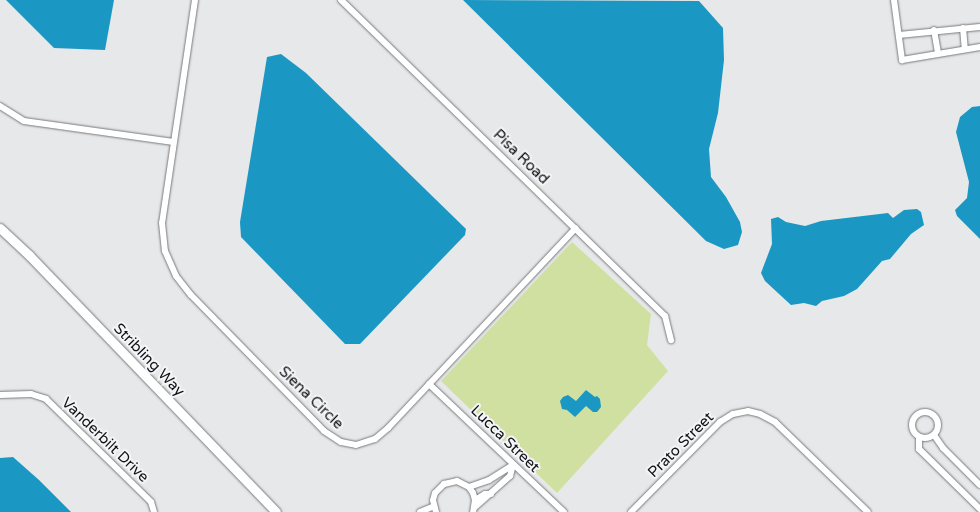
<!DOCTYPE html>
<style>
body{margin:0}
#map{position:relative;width:980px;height:512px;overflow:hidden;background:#e7e8ea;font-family:"Varela Round",sans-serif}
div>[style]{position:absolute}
.green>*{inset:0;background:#cfe0a1}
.water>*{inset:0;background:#1b97c3}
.roads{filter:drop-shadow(0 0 1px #77797b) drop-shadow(0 0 1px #77797b)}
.minor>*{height:6px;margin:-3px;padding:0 3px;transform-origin:3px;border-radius:3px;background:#fff}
.minor>.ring{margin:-3px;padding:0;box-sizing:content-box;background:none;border:6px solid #fff;border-radius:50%}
.tertiary>*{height:9px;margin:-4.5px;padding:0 4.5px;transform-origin:4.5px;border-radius:4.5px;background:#fff}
span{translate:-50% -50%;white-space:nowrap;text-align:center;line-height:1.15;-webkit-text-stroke:4px #f4f5f8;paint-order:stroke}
.street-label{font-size:15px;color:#101112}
</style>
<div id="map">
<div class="green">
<i style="clip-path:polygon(572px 242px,651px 314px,647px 345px,668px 371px,557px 493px,441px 381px)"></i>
</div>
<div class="water">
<i style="clip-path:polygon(6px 0,114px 0,105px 50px,54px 48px)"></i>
<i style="clip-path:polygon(463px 0,699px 1px,723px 28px,724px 60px,718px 113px,709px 149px,711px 177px,726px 197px,740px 222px,742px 232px,738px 245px,724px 249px,706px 241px)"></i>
<i style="clip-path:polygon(281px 54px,306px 73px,466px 229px,465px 235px,360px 344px,345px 344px,241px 237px,240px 222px,267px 57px)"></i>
<i style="clip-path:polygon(980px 106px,980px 239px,957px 216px,955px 210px,967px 198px,969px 182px,956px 132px,960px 117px,972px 107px)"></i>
<i style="clip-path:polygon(917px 209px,921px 212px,924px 225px,911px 234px,890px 259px,882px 261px,857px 289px,844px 296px,822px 301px,816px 306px,804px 303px,791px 305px,765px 281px,761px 273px,772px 244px,771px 219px,778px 217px,786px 222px,805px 226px,821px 221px,888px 213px,893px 218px,904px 210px)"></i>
<i style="clip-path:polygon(586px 390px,595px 397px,597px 396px,600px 399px,601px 407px,597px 412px,593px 412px,586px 406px,575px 417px,567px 410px,562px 409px,560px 401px,563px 397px,568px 395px,576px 401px)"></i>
<i style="clip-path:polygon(13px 457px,39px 480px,71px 512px,0 512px,0 458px)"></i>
</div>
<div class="roads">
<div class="minor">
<i style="left:195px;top:0;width:225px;rotate:98.4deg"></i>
<i style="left:162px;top:223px;width:28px;rotate:84deg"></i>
<i style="left:165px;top:251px;width:27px;rotate:66deg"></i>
<i style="left:176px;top:276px;width:24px;rotate:52deg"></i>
<i style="left:191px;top:295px;width:190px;rotate:45.6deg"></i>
<i style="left:324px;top:431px;width:20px;rotate:33deg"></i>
<i style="left:341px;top:442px;width:15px;rotate:11deg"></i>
<i style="left:356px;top:445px;width:20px;rotate:-18deg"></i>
<i style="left:375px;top:439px;width:17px;rotate:-40deg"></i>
<i style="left:388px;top:428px;width:274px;rotate:-46.8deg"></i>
<i style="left:341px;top:0;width:453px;rotate:44.3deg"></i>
<i style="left:665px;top:316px;width:25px;rotate:76deg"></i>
<i style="left:894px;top:0;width:61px;rotate:82.4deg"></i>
<i style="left:902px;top:60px;width:79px;rotate:-9.5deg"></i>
<i style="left:963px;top:28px;width:21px;rotate:85deg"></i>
<i style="left:934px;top:30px;width:23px;rotate:80deg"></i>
<i style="left:899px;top:35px;width:81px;rotate:-5.6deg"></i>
<i style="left:0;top:106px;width:28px;rotate:32deg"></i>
<i style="left:24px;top:121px;width:151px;rotate:8deg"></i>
<i style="left:429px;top:384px;width:186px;rotate:43.5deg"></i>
<i style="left:0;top:395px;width:31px;rotate:-2deg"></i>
<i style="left:31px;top:394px;width:16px;rotate:18deg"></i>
<i style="left:46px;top:399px;width:147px;rotate:44.4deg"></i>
<i style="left:151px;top:502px;width:10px;rotate:73deg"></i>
<i class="ring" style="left:912px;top:412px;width:20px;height:20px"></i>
<i style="left:934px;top:435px;width:16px;rotate:55deg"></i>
<i style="left:943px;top:448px;width:52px;rotate:45deg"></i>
<i style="left:919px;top:437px;width:12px;rotate:90deg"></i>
<i style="left:919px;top:449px;width:86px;rotate:44.5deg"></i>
<i style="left:469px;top:487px;width:21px;rotate:-19deg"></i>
<i style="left:489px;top:480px;width:28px;rotate:-32deg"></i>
<i style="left:475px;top:500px;width:12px;rotate:-31deg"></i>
<i style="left:485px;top:494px;width:6px"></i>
<i style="left:475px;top:507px;width:47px;rotate:-41.5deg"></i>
<i style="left:510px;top:476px;width:11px;rotate:-75deg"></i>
<i style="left:420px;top:512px;width:15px;rotate:-23deg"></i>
<i style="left:436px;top:512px;width:12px;rotate:-104deg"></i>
<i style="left:433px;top:500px;width:7px;rotate:-74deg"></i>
<i style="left:435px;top:493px;width:13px;rotate:-45deg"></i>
<i style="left:444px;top:484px;width:13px;rotate:-13deg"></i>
<i style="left:457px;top:481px;width:13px;rotate:27deg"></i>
<i style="left:469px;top:487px;width:7px;rotate:56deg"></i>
<i style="left:473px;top:493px;width:7px;rotate:74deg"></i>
<i style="left:475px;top:500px;width:12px;rotate:99deg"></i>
<i style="left:631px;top:512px;width:127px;rotate:-45.3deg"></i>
<i style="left:720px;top:422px;width:15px;rotate:-32deg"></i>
<i style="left:733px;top:414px;width:15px;rotate:-11deg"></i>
<i style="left:748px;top:411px;width:12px;rotate:14deg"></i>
<i style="left:760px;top:414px;width:17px;rotate:28deg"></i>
<i style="left:775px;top:422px;width:129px;rotate:44.1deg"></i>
</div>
<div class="tertiary">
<i style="left:0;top:228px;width:40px;rotate:43deg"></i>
<i style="left:29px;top:255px;width:356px;rotate:46.1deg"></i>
</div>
</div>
<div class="street-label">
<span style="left:521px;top:157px;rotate:44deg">Pisa Road</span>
<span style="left:149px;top:360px;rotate:46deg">Stribling Way</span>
<span style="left:311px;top:398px;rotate:44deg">Siena Circle</span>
<span style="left:505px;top:439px;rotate:44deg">Lucca Street</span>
<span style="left:105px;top:440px;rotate:44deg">Vanderbilt Drive</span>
<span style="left:681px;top:445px;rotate:-45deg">Prato Street</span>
</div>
</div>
